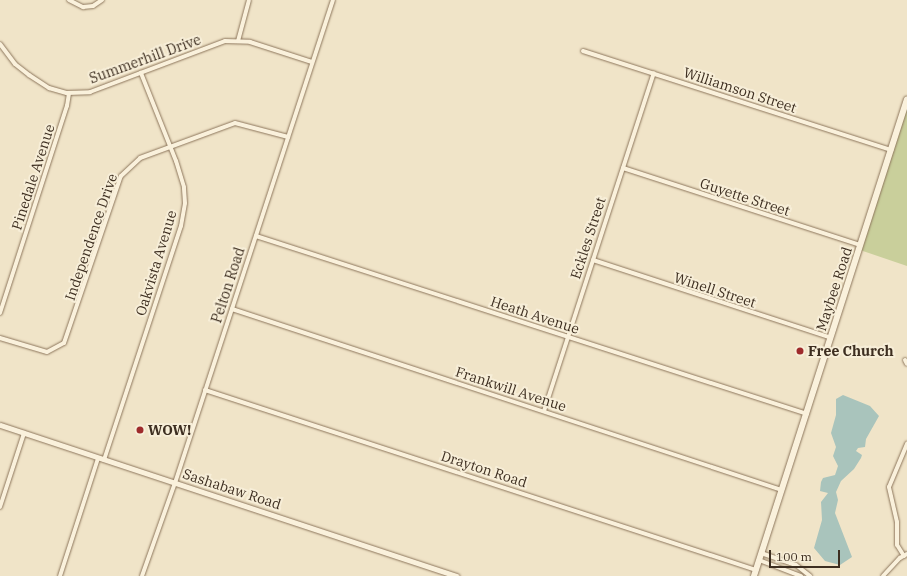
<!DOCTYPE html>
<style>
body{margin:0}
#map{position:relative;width:907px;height:576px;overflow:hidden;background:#f0e4c8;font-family:"IBM Plex Serif",serif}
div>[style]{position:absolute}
.green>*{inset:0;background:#c9cf9b}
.water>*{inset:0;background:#a9c4bc}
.roads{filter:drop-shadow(0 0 1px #8d765c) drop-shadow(0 0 1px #8d765c)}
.minor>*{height:4px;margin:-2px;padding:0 2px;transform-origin:2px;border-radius:2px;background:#faf1dc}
.tertiary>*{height:5px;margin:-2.5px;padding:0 2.5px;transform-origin:2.5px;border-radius:2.5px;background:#faf1dc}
.secondary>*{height:5.5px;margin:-2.75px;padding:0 2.75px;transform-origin:2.75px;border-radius:2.75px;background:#faf1dc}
.dots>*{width:11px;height:11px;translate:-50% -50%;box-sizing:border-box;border:2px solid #f7eed8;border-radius:50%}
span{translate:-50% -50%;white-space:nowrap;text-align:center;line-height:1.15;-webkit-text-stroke:4px #f7eed8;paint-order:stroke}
.street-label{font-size:14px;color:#3d2e20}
.poi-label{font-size:14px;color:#3d2e20;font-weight:700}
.left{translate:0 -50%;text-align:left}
.scale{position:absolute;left:769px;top:550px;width:71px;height:18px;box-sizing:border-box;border:2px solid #3d2e20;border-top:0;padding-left:5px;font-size:12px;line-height:14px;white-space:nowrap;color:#3d2e20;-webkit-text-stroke:3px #f7eed8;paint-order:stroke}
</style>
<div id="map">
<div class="green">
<i style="clip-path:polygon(907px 104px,907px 266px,860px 250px)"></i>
</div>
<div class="water">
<i style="clip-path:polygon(843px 395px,870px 406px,879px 416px,866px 439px,865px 447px,858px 448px,856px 451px,862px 455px,861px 458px,854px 469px,841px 481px,836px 492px,838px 500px,835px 513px,852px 557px,840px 565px,825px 561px,814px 548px,822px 520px,821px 502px,828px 493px,820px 491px,821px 482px,823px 478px,835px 475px,838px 466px,833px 456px,836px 447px,831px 433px,836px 415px,836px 399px)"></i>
</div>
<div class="roads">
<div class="minor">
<i style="left:69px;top:0;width:16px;rotate:27deg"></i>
<i style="left:83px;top:7px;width:10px;rotate:-6deg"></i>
<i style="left:93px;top:6px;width:11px;rotate:-34deg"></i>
<i style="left:238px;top:41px;width:42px;rotate:-75deg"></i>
<i style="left:0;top:44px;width:25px;rotate:53deg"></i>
<i style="left:15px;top:64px;width:18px;rotate:38deg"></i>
<i style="left:29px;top:75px;width:24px;rotate:33deg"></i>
<i style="left:49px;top:88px;width:19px;rotate:16deg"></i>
<i style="left:67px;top:93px;width:23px;rotate:-2deg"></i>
<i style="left:90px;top:92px;width:144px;rotate:-20.7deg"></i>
<i style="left:225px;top:41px;width:25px;rotate:2deg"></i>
<i style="left:250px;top:42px;width:65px;rotate:17.9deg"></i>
<i style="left:583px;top:51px;width:324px;rotate:17.8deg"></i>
<i style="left:623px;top:168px;width:249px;rotate:18deg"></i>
<i style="left:256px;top:236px;width:579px;rotate:17.9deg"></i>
<i style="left:593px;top:260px;width:250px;rotate:18.1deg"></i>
<i style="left:232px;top:309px;width:579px;rotate:18.22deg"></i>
<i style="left:0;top:313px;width:218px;rotate:-72.1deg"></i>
<i style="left:67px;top:106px;width:13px;rotate:-81deg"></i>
<i style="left:0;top:338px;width:49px;rotate:16.6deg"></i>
<i style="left:47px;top:352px;width:19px;rotate:-28deg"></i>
<i style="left:64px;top:343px;width:176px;rotate:-71.2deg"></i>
<i style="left:121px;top:176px;width:26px;rotate:-43deg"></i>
<i style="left:140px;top:158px;width:101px;rotate:-20.2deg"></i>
<i style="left:235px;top:123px;width:55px;rotate:14.8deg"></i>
<i style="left:905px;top:360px;width:4px;rotate:63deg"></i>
<i style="left:205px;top:390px;width:580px;rotate:18.09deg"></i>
<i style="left:544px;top:411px;width:355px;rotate:-72deg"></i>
<i style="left:104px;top:460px;width:246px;rotate:-71.8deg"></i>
<i style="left:181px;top:226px;width:23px;rotate:-80deg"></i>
<i style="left:185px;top:203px;width:16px;rotate:-94deg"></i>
<i style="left:184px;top:187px;width:27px;rotate:-107deg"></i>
<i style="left:176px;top:161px;width:95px;rotate:-111.7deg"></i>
<i style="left:0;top:507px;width:78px;rotate:-72deg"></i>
<i style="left:761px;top:553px;width:37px;rotate:19deg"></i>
<i style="left:796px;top:565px;width:18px;rotate:38deg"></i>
<i style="left:904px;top:556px;width:13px;rotate:-122deg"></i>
<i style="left:897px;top:545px;width:23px;rotate:-90deg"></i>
<i style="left:897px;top:522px;width:36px;rotate:-103deg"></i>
<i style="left:889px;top:487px;width:47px;rotate:-67.3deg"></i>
<i style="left:759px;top:560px;width:45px;rotate:20.9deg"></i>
<i style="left:60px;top:576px;width:124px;rotate:-72.1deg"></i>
<i style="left:142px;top:576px;width:99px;rotate:-70.5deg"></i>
<i style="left:175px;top:483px;width:508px;rotate:-71.89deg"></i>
<i style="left:883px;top:576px;width:25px;rotate:-47deg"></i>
<i style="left:900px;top:558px;width:8px;rotate:-30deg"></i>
</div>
<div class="tertiary">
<i style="left:0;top:425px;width:481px;rotate:18.3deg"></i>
</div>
<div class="secondary">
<i style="left:754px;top:576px;width:500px;rotate:-72.2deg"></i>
</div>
</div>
<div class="dots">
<i style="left:800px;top:351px;background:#9e2a2b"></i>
<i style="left:140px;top:430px;background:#9e2a2b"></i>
</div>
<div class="street-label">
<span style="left:145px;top:59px;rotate:-20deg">Summerhill Drive</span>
<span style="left:740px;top:90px;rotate:18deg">Williamson Street</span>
<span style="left:33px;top:177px;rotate:-72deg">Pinedale Avenue</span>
<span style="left:745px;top:197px;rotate:18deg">Guyette Street</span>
<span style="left:91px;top:237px;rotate:-71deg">Independence Drive</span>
<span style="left:588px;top:238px;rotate:-72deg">Eckles Street</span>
<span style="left:156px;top:263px;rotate:-73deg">Oakvista Avenue</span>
<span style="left:228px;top:285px;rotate:-72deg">Pelton Road</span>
<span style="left:834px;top:289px;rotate:-72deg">Maybee Road</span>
<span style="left:715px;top:290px;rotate:18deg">Winell Street</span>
<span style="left:535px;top:315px;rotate:18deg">Heath Avenue</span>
<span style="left:511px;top:389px;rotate:18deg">Frankwill Avenue</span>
<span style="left:484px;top:469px;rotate:18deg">Drayton Road</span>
<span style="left:232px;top:489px;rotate:18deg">Sashabaw Road</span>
</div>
<div class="poi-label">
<span class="left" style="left:808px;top:351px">Free Church</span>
<span class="left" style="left:148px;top:430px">WOW!</span>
</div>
<div class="scale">100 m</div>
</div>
